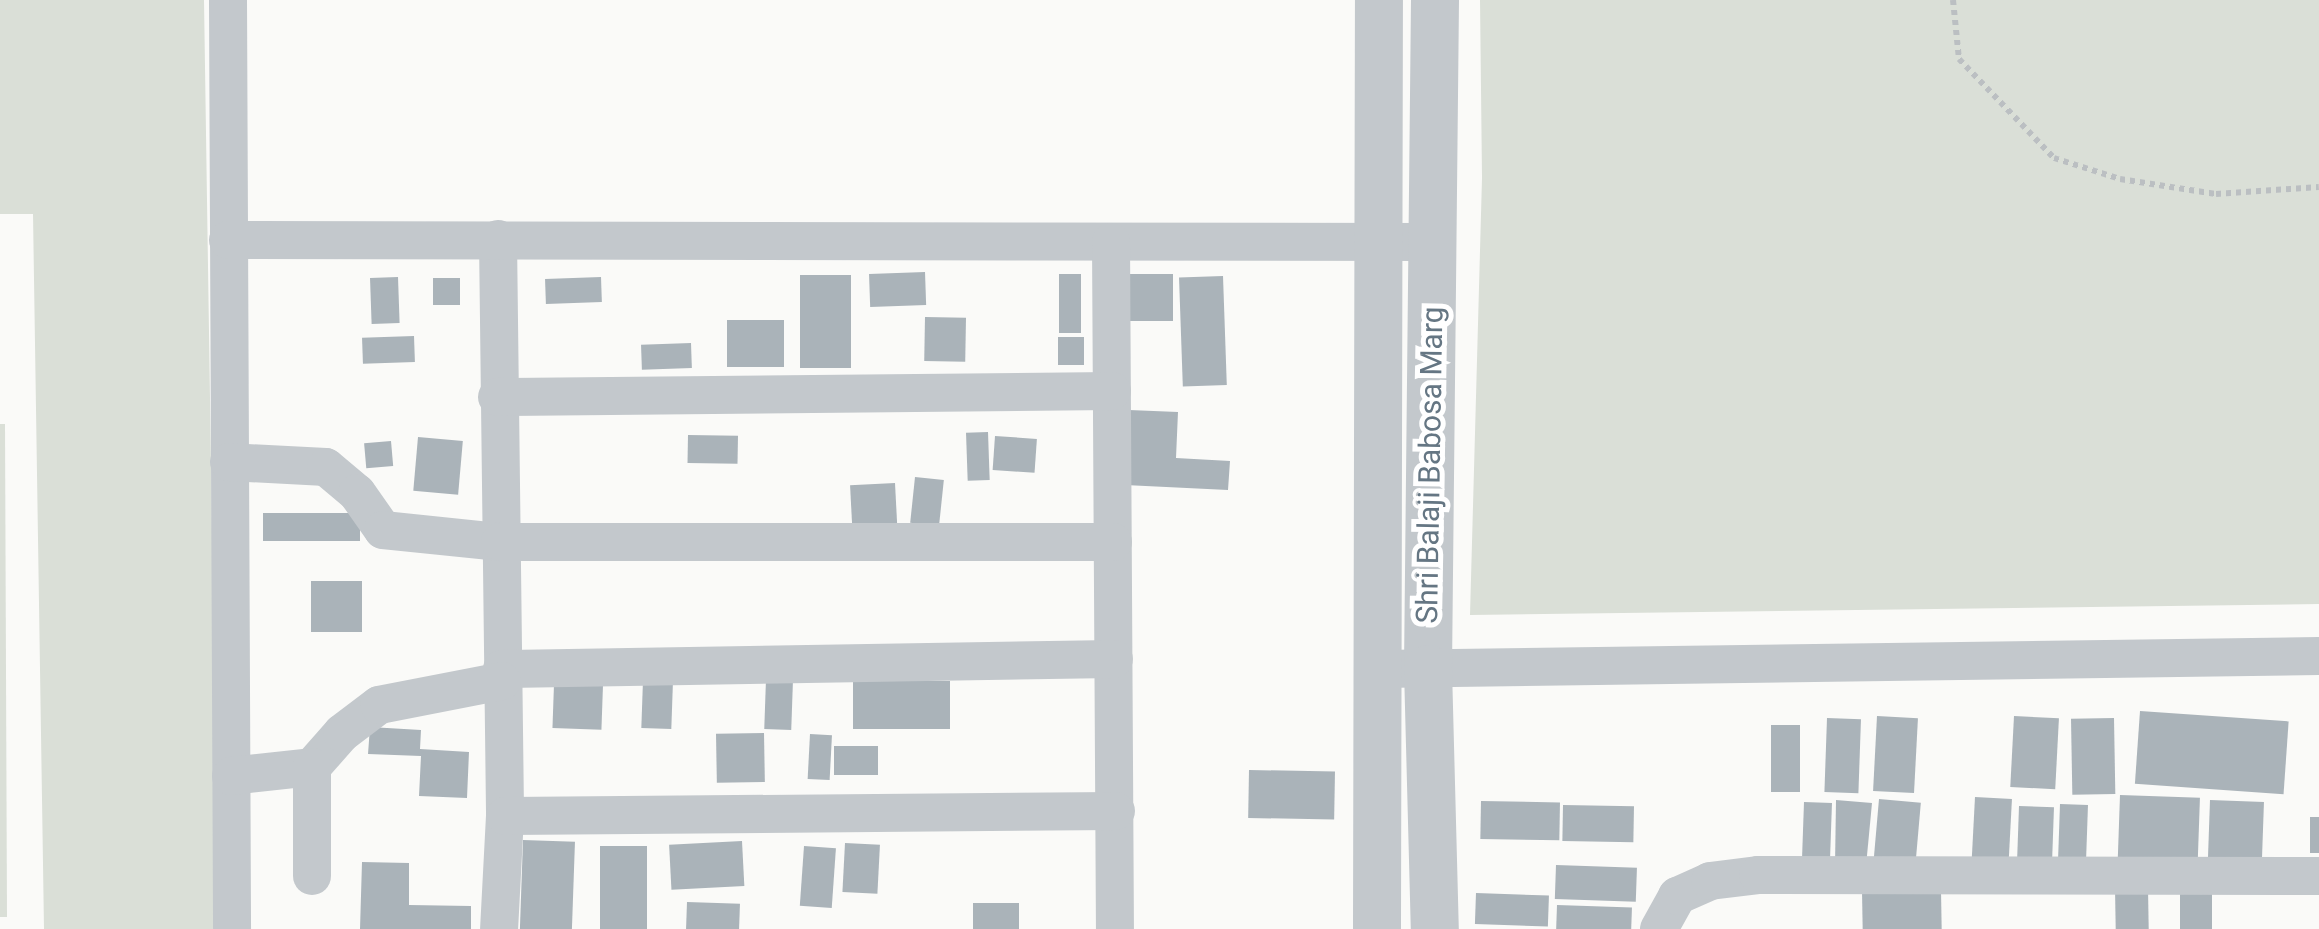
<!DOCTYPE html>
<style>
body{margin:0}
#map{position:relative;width:2319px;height:929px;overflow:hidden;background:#fafaf8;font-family:Roboto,sans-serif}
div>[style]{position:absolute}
.green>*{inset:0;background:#dadfd7}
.building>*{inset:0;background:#aab3b9;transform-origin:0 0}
.path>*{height:6px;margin-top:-3px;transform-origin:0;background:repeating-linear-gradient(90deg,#bbbfc2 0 5px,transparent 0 10px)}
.minor>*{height:38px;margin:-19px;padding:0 19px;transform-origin:19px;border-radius:19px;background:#c3c8cc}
.tertiary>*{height:48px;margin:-24px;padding:0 24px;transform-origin:24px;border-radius:24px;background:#c3c8cc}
span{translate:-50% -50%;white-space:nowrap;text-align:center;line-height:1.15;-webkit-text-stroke:10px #fff;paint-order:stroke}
.street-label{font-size:30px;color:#657683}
</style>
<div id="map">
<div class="green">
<i style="clip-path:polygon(0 0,204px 0,218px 929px,44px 929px,33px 214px,0 214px)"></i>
<i style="clip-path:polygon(1480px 0,2319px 0,2319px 604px,1470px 615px,1482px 178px)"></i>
<i style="clip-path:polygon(0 424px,5px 424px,7px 917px,0 917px)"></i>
</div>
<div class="building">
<i style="left:925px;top:272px;width:33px;height:56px;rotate:88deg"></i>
<i style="left:1059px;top:274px;width:22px;height:59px"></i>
<i style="left:1173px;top:274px;width:47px;height:44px;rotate:90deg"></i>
<i style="left:800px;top:275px;width:51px;height:93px"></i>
<i style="left:1223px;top:276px;width:109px;height:44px;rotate:88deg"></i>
<i style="left:398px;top:277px;width:46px;height:28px;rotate:88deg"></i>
<i style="left:601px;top:277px;width:25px;height:56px;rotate:88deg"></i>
<i style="left:433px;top:278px;width:27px;height:27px"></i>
<i style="left:925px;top:317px;width:41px;height:44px;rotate:1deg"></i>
<i style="left:727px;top:320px;width:57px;height:47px"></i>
<i style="left:414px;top:336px;width:26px;height:52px;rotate:88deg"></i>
<i style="left:1084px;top:337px;width:28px;height:26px;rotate:90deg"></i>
<i style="left:691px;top:343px;width:25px;height:50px;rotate:88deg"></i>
<i style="clip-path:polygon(1129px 410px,1178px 412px,1176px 458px,1230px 461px,1228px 490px,1125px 485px)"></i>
<i style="left:988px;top:432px;width:48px;height:22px;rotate:88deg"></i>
<i style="left:688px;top:435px;width:50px;height:28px;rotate:1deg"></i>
<i style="left:995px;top:436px;width:42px;height:34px;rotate:4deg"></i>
<i style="left:418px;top:437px;width:45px;height:54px;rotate:5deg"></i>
<i style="left:391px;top:441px;width:25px;height:27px;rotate:85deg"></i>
<i style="left:915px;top:477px;width:29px;height:46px;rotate:6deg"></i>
<i style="left:895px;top:483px;width:42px;height:45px;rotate:87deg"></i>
<i style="left:360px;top:513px;width:28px;height:97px;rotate:90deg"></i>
<i style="left:311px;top:581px;width:51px;height:51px"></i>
<i style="left:766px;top:679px;width:27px;height:50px;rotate:2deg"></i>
<i style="left:643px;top:680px;width:30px;height:48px;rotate:2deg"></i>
<i style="left:853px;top:681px;width:97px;height:48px"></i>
<i style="left:554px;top:684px;width:49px;height:44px;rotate:2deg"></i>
<i style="left:2140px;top:711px;width:149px;height:73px;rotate:4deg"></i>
<i style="left:1877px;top:716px;width:41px;height:75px;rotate:3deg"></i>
<i style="left:2014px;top:716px;width:45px;height:71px;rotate:3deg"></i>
<i style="left:1827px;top:718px;width:34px;height:74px;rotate:2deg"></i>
<i style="left:2114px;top:718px;width:76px;height:43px;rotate:89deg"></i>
<i style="left:1771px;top:725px;width:29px;height:67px"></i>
<i style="clip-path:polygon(370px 727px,421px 730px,420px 749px,469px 752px,467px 798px,419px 796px,421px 756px,368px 754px)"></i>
<i style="left:764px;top:733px;width:49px;height:48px;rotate:89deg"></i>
<i style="left:810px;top:734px;width:22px;height:45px;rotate:3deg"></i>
<i style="left:834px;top:746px;width:44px;height:29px"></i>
<i style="left:1249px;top:770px;width:86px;height:48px;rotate:1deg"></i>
<i style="left:2120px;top:795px;width:80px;height:63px;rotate:2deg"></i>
<i style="left:1975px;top:797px;width:37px;height:67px;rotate:3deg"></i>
<i style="left:1879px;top:799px;width:42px;height:65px;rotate:5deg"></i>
<i style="clip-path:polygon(1836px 800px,1872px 803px,1866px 866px,1835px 866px)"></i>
<i style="left:2210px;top:800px;width:54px;height:61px;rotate:2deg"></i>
<i style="left:1481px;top:801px;width:79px;height:38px;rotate:1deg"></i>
<i style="left:1804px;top:802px;width:28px;height:66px;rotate:2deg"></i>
<i style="left:2060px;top:804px;width:28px;height:69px;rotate:2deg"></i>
<i style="left:1563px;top:805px;width:71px;height:36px;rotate:1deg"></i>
<i style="left:2019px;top:806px;width:35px;height:65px;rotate:2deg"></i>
<i style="left:2310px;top:817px;width:9px;height:36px"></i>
<i style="left:523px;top:840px;width:52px;height:89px;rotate:2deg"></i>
<i style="left:742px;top:841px;width:45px;height:73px;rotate:87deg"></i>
<i style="left:845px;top:843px;width:35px;height:49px;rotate:3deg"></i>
<i style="left:600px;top:846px;width:47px;height:83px"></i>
<i style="left:804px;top:846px;width:32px;height:60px;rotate:4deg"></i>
<i style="clip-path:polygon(362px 862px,409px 863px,409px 905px,471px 906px,471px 929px,360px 929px)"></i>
<i style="left:1556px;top:865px;width:81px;height:34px;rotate:2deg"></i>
<i style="left:2148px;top:888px;width:41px;height:33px;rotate:89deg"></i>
<i style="left:1941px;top:890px;width:39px;height:79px;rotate:89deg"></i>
<i style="left:1476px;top:893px;width:73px;height:31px;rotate:2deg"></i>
<i style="left:2180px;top:894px;width:32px;height:35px"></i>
<i style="left:687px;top:902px;width:53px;height:27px;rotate:2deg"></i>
<i style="left:973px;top:903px;width:46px;height:26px"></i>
<i style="left:1557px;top:905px;width:75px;height:24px;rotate:2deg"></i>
</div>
<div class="path">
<i style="left:1953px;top:0;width:59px;rotate:84.2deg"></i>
<i style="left:1959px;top:59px;width:137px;rotate:46.2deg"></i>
<i style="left:2054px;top:158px;width:69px;rotate:17.7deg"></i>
<i style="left:2120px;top:179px;width:97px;rotate:8.9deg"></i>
<i style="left:2216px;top:194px;width:103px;rotate:-3.9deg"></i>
</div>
<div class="minor">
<i style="left:228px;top:0;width:929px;rotate:89.75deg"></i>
<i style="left:498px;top:239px;width:577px;rotate:89.3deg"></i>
<i style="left:505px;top:816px;width:113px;rotate:93deg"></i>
<i style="left:228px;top:240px;width:1205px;rotate:0.1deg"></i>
<i style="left:1111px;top:242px;width:687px;rotate:89.67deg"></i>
<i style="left:497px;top:397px;width:615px;rotate:-0.56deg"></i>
<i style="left:229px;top:462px;width:97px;rotate:3deg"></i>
<i style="left:326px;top:467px;width:40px;rotate:40deg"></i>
<i style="left:357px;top:493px;width:45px;rotate:54.9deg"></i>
<i style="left:383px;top:530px;width:118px;rotate:5.9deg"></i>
<i style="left:500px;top:542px;width:613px"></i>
<i style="left:502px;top:669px;width:612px;rotate:-0.94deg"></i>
<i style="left:1380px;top:669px;width:939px;rotate:-0.79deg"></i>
<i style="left:231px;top:776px;width:81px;rotate:-6.3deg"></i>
<i style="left:312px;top:767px;width:45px;rotate:-48.6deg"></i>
<i style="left:342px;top:733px;width:46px;rotate:-37.1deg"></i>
<i style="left:379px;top:705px;width:125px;rotate:-11deg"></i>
<i style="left:505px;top:816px;width:611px;rotate:-0.47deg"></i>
<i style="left:312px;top:876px;width:109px;rotate:-90deg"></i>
<i style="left:1659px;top:929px;width:38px;rotate:-61deg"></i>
<i style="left:1677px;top:896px;width:36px;rotate:-24deg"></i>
<i style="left:1710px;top:881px;width:48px;rotate:-7.1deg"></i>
<i style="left:1758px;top:875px;width:561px;rotate:0.1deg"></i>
</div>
<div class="tertiary">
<i style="left:1435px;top:0;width:669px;rotate:90.6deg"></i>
<i style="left:1428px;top:669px;width:260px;rotate:88.5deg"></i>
<i style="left:1377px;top:929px;width:929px;rotate:-89.88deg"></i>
</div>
<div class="street-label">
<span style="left:1430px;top:465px;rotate:-89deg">Shri Balaji Babosa Marg</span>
</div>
</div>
